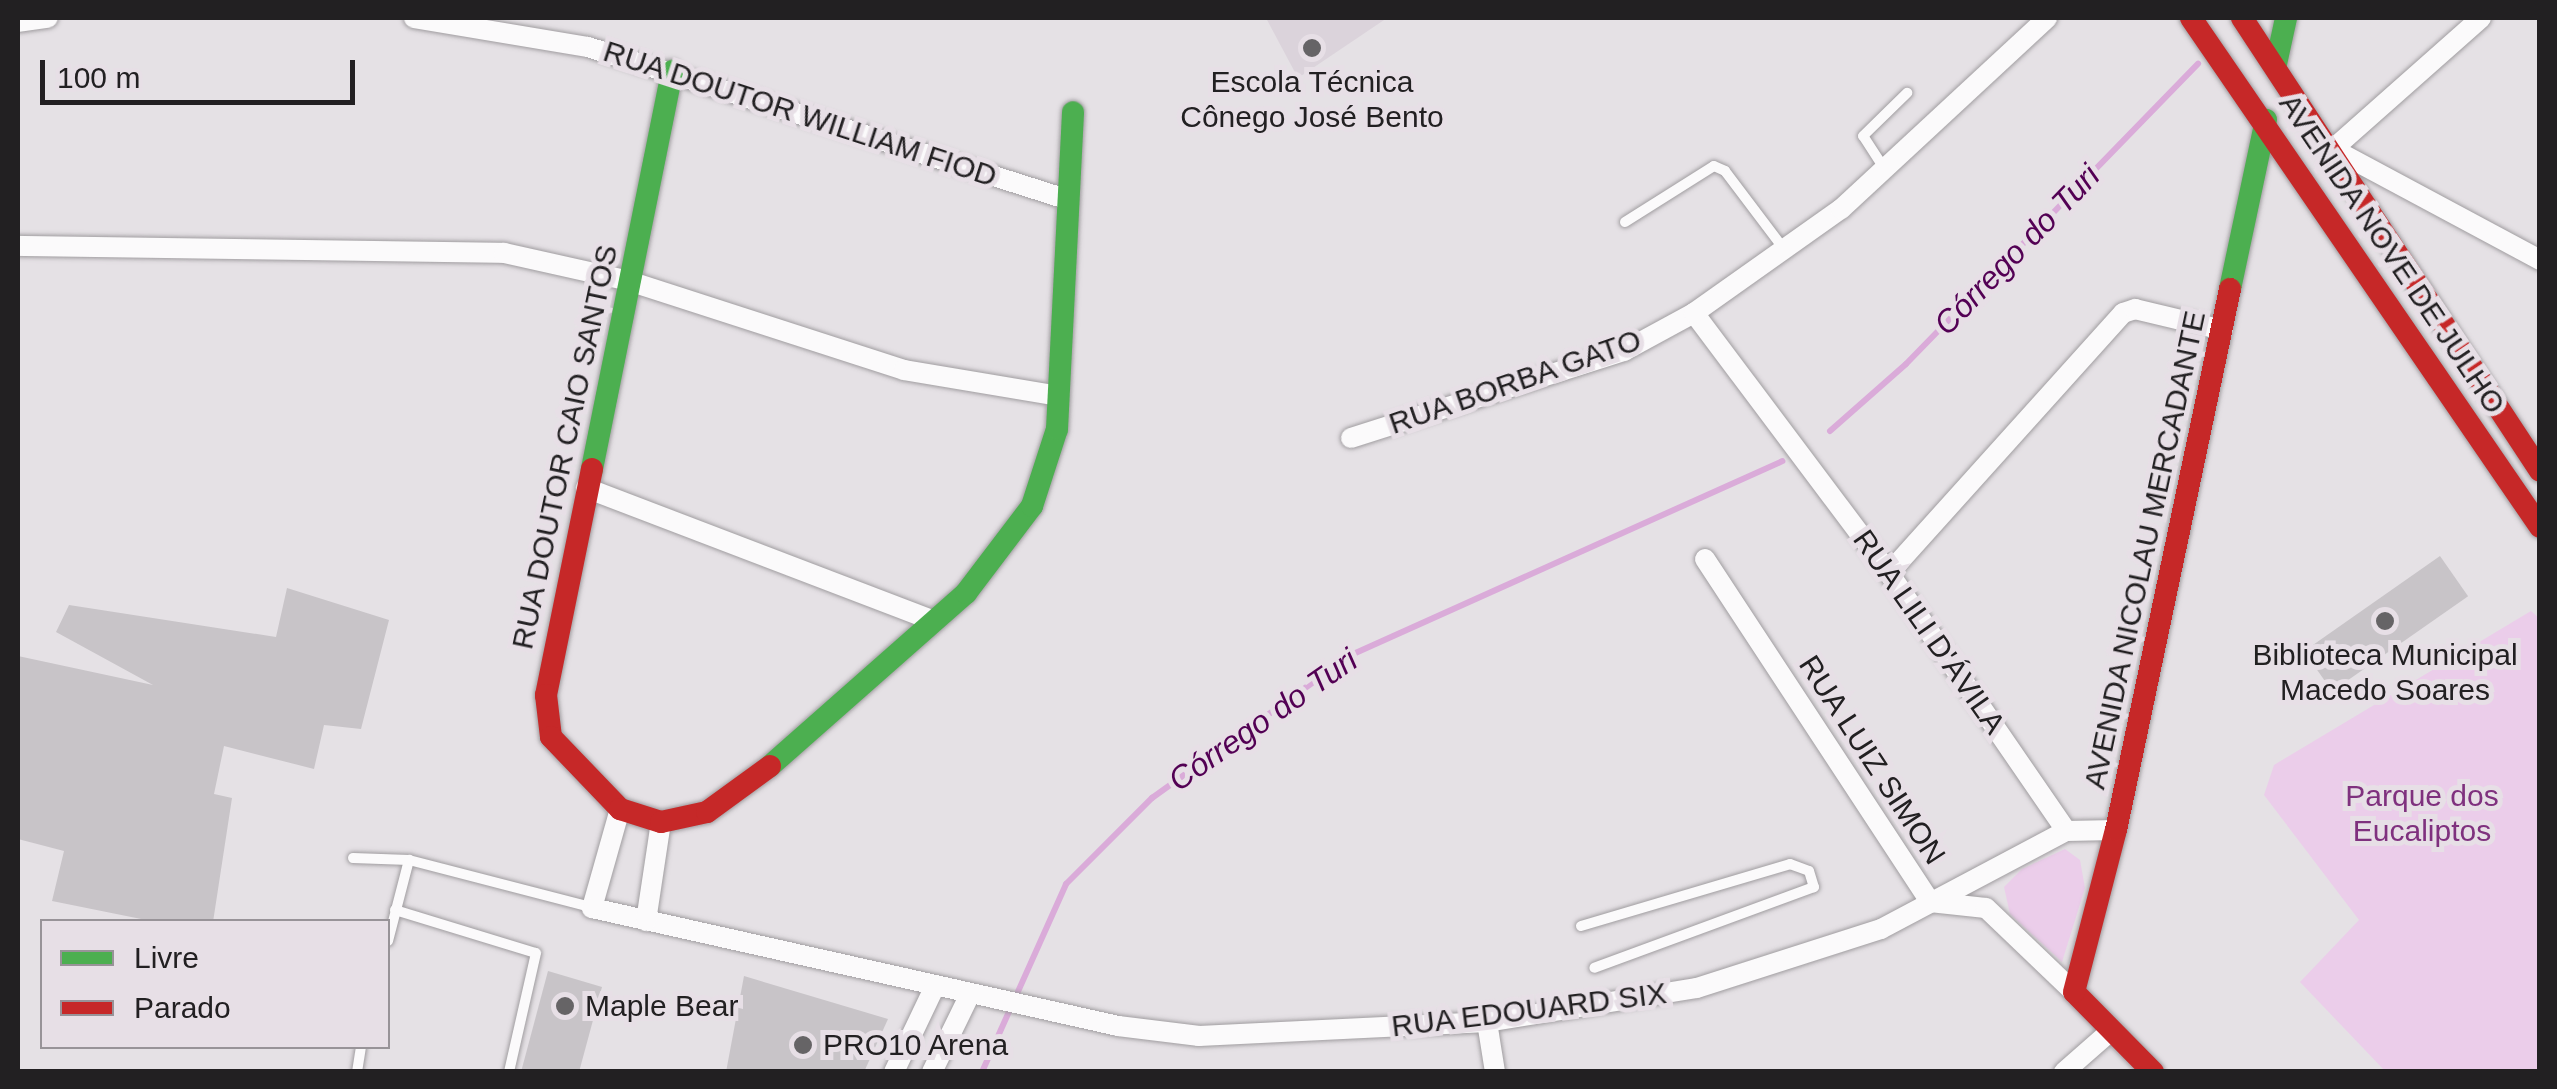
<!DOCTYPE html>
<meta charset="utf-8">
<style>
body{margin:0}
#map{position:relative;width:2557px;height:1089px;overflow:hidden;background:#e5e1e5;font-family:Arial,sans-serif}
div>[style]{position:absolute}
.built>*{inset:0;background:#dbd3db}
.green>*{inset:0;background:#ebcdea}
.stream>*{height:6px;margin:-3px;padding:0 3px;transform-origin:3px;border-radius:3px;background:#daabd9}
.building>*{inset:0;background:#c8c4c8;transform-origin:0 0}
.roads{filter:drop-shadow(0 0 2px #a09da0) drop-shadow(0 0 2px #a09da0)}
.lane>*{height:10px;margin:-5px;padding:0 5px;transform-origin:5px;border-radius:5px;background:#fbfafb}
.street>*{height:20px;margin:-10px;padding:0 10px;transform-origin:10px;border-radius:10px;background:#fbfafb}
.fast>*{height:22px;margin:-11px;padding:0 11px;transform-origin:11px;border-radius:11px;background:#4caf50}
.jam>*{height:22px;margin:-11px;padding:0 11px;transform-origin:11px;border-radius:11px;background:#c62828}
.dots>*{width:28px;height:28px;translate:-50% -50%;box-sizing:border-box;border:5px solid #e7dfe6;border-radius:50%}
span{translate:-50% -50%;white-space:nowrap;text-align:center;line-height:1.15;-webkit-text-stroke:10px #e7dfe6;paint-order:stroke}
.poi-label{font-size:30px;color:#222022}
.left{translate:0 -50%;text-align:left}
.street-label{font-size:30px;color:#222022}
.park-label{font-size:30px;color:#7f317e}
.water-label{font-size:32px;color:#530054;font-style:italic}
.frame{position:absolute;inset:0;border:20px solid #222022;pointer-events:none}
.legend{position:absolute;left:40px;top:919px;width:350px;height:130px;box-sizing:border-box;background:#e7dfe6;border:2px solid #989398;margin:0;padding:12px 18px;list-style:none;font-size:30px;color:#222022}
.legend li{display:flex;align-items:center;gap:20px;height:50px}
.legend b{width:50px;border:2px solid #989398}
.scale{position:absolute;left:40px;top:60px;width:315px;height:45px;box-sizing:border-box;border:5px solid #222022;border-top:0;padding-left:12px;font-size:30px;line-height:35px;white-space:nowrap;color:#222022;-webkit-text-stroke:8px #e7dfe6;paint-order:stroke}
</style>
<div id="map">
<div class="built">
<i style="clip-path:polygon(1266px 18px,1387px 18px,1298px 78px)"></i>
</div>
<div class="green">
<i style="clip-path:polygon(2531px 611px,2540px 619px,2539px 1071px,2385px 1071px,2300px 982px,2359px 920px,2264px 795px,2274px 765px)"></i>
<i style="clip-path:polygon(2065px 849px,2080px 860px,2085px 888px,2062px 962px,2010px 914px,2004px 887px,2022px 869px)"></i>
</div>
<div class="stream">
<i style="left:1830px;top:431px;width:101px;rotate:-41.4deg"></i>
<i style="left:1906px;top:364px;width:419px;rotate:-45.8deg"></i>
<i style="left:982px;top:1072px;width:206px;rotate:-65.9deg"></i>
<i style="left:1066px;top:884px;width:122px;rotate:-45deg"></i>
<i style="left:1152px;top:798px;width:245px;rotate:-35.7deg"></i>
<i style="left:1351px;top:655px;width:473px;rotate:-24.2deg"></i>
</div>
<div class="building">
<i style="left:2440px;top:556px;width:49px;height:166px;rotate:55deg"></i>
<i style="clip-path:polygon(287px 588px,389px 620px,361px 729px,324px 725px,314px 769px,224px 746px,214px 794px,232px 798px,213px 922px,156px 922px,52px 901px,64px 851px,18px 839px,18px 656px,153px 685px,56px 632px,69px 605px,276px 637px)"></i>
<i style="clip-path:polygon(548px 971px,602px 987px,579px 1072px,521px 1072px)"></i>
<i style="clip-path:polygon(744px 976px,888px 1019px,864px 1072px,726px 1072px)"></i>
</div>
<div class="roads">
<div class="lane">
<i style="left:1884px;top:168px;width:38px;rotate:-123deg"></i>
<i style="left:1863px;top:136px;width:62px;rotate:-44.3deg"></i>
<i style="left:1625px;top:222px;width:105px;rotate:-32.2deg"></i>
<i style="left:1714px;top:166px;width:12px;rotate:24deg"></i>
<i style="left:1725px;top:171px;width:98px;rotate:52.9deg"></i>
<i style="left:353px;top:858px;width:56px;rotate:2deg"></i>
<i style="left:409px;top:860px;width:188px;rotate:14.5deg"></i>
<i style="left:395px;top:910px;width:147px;rotate:17deg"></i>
<i style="left:536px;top:953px;width:122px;rotate:102.8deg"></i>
<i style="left:1581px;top:926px;width:218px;rotate:-16.5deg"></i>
<i style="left:1790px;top:864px;width:20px;rotate:20deg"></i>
<i style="left:1809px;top:871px;width:17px;rotate:73deg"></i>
<i style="left:1814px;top:887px;width:234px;rotate:159.8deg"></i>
<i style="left:388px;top:941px;width:84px;rotate:-75.5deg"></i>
<i style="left:357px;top:1072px;width:26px;rotate:-81deg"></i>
</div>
<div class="street">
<i style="left:414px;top:18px;width:176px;rotate:9.5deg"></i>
<i style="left:588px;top:47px;width:502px;rotate:17.64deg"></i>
<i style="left:2481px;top:18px;width:198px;rotate:138.5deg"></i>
<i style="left:2333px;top:149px;width:235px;rotate:28.2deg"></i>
<i style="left:18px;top:22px;width:30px;rotate:-8deg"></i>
<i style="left:18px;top:246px;width:486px;rotate:0.8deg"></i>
<i style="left:504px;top:253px;width:128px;rotate:12.6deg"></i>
<i style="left:629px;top:281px;width:289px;rotate:17.9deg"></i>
<i style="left:904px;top:370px;width:157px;rotate:9.5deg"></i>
<i style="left:1694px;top:313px;width:325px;rotate:53.1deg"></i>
<i style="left:1889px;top:573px;width:313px;rotate:55.5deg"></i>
<i style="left:1351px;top:438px;width:287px;rotate:-17.7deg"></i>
<i style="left:1624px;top:351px;width:80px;rotate:-28.5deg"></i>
<i style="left:1694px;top:313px;width:180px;rotate:-35.3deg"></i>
<i style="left:1841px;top:209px;width:281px;rotate:-42.8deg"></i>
<i style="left:586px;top:488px;width:373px;rotate:20.9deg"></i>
<i style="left:1705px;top:559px;width:410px;rotate:56.7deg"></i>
<i style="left:1930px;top:902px;width:56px;rotate:6.1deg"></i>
<i style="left:1986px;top:908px;width:122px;rotate:43.7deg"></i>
<i style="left:1889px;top:573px;width:350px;rotate:-48deg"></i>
<i style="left:2123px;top:313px;width:13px;rotate:-18deg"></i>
<i style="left:2135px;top:309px;width:90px;rotate:13.4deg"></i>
<i style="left:620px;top:809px;width:103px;rotate:105.8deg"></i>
<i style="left:592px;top:908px;width:539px;rotate:12.64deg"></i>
<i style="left:1118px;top:1026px;width:82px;rotate:7deg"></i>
<i style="left:1199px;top:1036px;width:288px;rotate:-2.8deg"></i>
<i style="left:1487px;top:1022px;width:213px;rotate:-9.2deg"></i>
<i style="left:1697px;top:988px;width:193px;rotate:-17.8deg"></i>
<i style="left:1881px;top:929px;width:209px;rotate:-27.9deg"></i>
<i style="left:2066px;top:831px;width:50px;rotate:-1.1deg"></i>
<i style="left:646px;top:921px;width:100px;rotate:-81.4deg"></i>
<i style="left:1487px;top:1022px;width:51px;rotate:80.9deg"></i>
<i style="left:894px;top:1072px;width:95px;rotate:-64.5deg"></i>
<i style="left:932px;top:1072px;width:87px;rotate:-64deg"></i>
<i style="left:2064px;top:1072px;width:64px;rotate:-41.2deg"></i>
</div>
<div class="fast">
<i style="left:2276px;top:64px;width:47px;rotate:-77.7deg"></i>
<i style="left:2230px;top:289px;width:173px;rotate:-78deg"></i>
<i style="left:592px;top:469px;width:406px;rotate:-78.6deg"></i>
<i style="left:770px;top:766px;width:261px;rotate:-41.4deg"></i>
<i style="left:966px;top:593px;width:109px;rotate:-52.8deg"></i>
<i style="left:1032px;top:506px;width:81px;rotate:-72deg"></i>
<i style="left:1057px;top:429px;width:317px;rotate:-87.1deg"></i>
</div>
<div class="jam">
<i style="left:2191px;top:18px;width:617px;rotate:55.56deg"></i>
<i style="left:2242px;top:18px;width:542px;rotate:56.66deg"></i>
<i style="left:592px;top:469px;width:231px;rotate:101.5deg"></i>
<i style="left:546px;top:695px;width:42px;rotate:83.2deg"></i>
<i style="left:551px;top:737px;width:100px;rotate:46.2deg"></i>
<i style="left:620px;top:809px;width:43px;rotate:17.6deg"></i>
<i style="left:661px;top:822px;width:47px;rotate:-12.3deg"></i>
<i style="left:707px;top:812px;width:78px;rotate:-36.1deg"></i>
<i style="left:2153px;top:1072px;width:112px;rotate:-134.6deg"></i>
<i style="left:2074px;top:992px;width:167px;rotate:-75.5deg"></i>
<i style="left:2116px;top:830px;width:553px;rotate:-78.1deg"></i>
</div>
</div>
<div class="dots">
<i style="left:1312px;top:48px;background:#666466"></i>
<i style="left:2385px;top:621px;background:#666466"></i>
<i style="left:565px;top:1006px;background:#666466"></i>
<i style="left:803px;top:1045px;background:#666466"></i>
</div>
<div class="poi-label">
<span style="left:1312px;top:99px">Escola Técnica<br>Cônego José Bento</span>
<span style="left:2385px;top:672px">Biblioteca Municipal<br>Macedo Soares</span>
<span class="left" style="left:585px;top:1006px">Maple Bear</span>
<span class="left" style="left:823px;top:1045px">PRO10 Arena</span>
</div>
<div class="street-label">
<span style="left:800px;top:114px;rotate:18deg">RUA DOUTOR WILLIAM FIOD</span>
<span style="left:2392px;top:254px;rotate:56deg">AVENIDA NOVE DE JULHO</span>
<span style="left:1515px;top:382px;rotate:-19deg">RUA BORBA GATO</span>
<span style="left:565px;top:447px;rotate:-78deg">RUA DOUTOR CAIO SANTOS</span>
<span style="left:2145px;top:550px;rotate:-78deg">AVENIDA NICOLAU MERCADANTE</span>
<span style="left:1929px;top:632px;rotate:55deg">RUA LILI D'ÁVILA</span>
<span style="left:1872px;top:760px;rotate:57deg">RUA LUIZ SIMON</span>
<span style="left:1529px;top:1010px;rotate:-7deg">RUA EDOUARD SIX</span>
</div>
<div class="park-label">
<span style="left:2422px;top:813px">Parque dos<br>Eucaliptos</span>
</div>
<div class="water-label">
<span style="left:2017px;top:250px;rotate:-46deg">Córrego do Turi</span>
<span style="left:1263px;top:720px;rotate:-35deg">Córrego do Turi</span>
</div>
<div class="frame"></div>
<ul class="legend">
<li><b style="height:12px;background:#4caf50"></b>Livre</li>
<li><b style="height:12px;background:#c62828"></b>Parado</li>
</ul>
<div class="scale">100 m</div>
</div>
